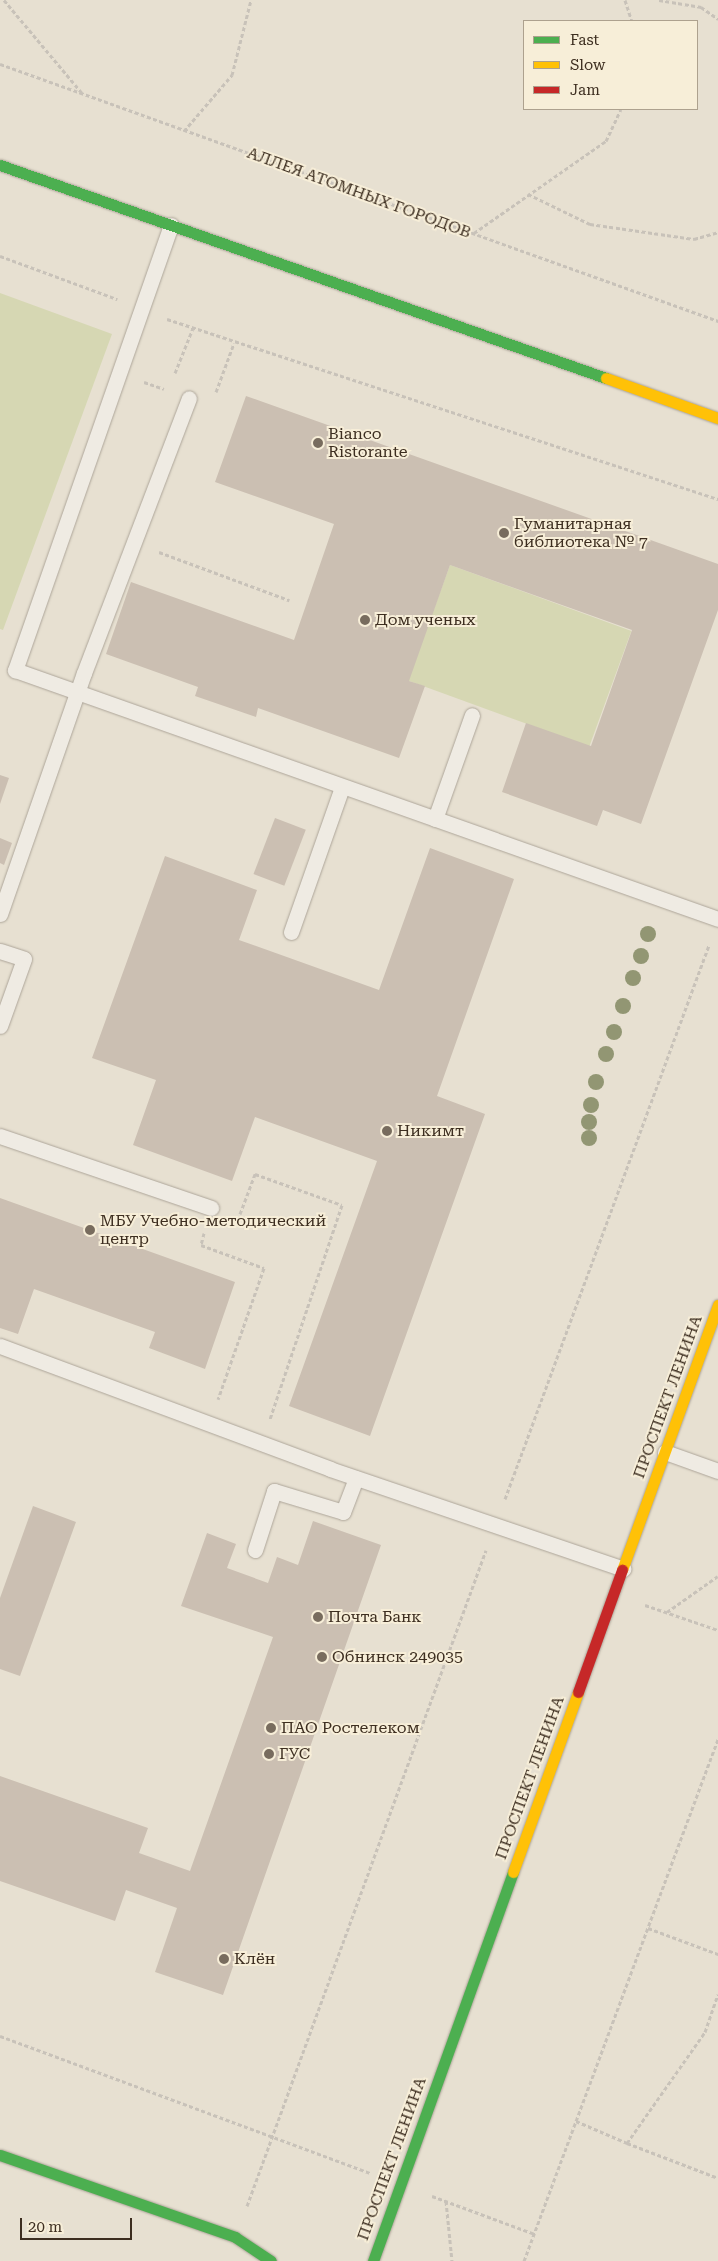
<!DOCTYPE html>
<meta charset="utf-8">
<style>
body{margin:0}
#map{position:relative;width:718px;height:2261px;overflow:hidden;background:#e7e0d1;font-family:"Roboto Serif",serif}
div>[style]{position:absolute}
.green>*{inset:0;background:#d6d7b3;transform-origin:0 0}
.building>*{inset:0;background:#cbbfb2;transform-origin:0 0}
.path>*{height:3px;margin-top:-1.5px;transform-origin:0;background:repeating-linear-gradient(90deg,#c8c2b9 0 4px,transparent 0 6.5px)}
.roads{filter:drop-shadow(0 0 1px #ada599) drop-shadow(0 0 1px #ada599)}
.lane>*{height:15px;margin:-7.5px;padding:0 7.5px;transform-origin:7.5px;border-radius:7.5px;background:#efebe3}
.fast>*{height:11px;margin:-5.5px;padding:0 5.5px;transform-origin:5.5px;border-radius:5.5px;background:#4caf50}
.slow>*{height:11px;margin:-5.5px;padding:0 5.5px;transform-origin:5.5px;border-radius:5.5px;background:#ffc107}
.jam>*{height:11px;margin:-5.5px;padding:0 5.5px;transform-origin:5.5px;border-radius:5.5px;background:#c62828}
.trees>*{width:16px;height:16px;margin:-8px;border-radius:50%;background:#929673}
.dots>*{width:14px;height:14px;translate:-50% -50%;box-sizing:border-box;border:2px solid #f7eed8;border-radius:50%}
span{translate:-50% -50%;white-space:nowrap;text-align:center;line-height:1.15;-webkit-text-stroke:4px #f7eed8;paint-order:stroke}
.street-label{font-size:16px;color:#3d2e20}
.poi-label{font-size:16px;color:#3d2e20}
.left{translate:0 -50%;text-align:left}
.legend{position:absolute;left:523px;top:20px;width:175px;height:90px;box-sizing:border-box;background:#f7eed8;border:1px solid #ada18e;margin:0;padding:6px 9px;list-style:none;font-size:15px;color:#3d2e20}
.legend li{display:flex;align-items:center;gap:10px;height:25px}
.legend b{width:25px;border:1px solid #ada18e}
.scale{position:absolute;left:20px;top:2218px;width:112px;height:22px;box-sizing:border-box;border:2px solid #3d2e20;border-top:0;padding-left:6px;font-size:15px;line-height:18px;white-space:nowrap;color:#3d2e20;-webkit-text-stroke:4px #f7eed8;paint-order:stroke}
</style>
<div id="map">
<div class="green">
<i style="clip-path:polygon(0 293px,112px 334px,3px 630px,0 629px)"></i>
<i style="left:450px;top:565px;width:193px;height:123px;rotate:20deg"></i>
</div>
<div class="building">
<i style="clip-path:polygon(246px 396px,718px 564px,718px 610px,641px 824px,603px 810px,597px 826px,502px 792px,526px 723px,591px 746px,632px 630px,450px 565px,409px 681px,425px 686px,399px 758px,258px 708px,256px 717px,195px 696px,198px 687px,106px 654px,131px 582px,294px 640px,334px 524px,215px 482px)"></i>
<i style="clip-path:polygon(0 775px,9px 778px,0 804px)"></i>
<i style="left:275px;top:818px;width:33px;height:60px;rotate:21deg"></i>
<i style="clip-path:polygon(0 838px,12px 843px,4px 865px,0 863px)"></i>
<i style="clip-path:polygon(430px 848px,514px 879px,437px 1096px,485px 1114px,370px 1436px,289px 1406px,377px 1161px,255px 1117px,232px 1181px,133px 1145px,156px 1080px,92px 1058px,165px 856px,257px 890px,239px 940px,379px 990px)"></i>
<i style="clip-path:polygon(0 1198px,235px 1282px,205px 1369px,149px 1348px,155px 1332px,34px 1289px,18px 1334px,0 1328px)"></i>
<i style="clip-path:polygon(33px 1506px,76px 1522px,20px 1676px,0 1669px,0 1598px)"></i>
<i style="clip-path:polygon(313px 1521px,381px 1545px,223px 1995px,155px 1972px,177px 1908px,126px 1890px,115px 1921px,0 1881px,0 1776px,148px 1828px,139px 1853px,190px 1871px,273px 1637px,181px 1606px,207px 1533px,236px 1544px,227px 1568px,268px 1583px,277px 1557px,298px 1565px)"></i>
</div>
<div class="path">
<i style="left:4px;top:0;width:121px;rotate:50deg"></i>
<i style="left:625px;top:0;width:22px;rotate:72deg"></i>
<i style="left:659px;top:0;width:43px;rotate:9.5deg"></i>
<i style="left:701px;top:7px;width:21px;rotate:35deg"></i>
<i style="left:0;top:64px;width:763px;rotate:19.69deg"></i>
<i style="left:184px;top:131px;width:74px;rotate:-49.4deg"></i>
<i style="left:232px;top:75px;width:77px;rotate:-75.8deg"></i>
<i style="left:528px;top:194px;width:69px;rotate:25.8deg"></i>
<i style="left:590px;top:224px;width:105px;rotate:8.2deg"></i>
<i style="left:694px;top:239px;width:25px;rotate:-16deg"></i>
<i style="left:474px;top:233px;width:161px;rotate:-34.9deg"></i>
<i style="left:606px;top:141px;width:35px;rotate:-65deg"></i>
<i style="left:0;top:256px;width:125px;rotate:20.2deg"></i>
<i style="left:167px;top:319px;width:580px;rotate:18.09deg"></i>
<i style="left:175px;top:373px;width:48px;rotate:-68.2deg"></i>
<i style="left:144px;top:382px;width:21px;rotate:19deg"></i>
<i style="left:216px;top:392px;width:52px;rotate:-69.8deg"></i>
<i style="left:159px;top:552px;width:139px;rotate:20.3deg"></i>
<i style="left:240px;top:1214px;width:43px;rotate:-69.4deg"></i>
<i style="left:255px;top:1174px;width:92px;rotate:19.6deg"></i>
<i style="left:342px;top:1205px;width:226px;rotate:108.6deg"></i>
<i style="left:204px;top:1233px;width:12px;rotate:104deg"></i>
<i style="left:201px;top:1245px;width:67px;rotate:20.1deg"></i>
<i style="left:264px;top:1268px;width:139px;rotate:109.3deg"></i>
<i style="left:505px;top:1499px;width:590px;rotate:-69.78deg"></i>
<i style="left:645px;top:1605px;width:77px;rotate:18.9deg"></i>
<i style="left:667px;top:1612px;width:62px;rotate:-35.2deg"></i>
<i style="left:648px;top:1928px;width:75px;rotate:20.4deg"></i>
<i style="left:0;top:2036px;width:395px;rotate:20.3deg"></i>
<i style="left:576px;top:2121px;width:56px;rotate:23.3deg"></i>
<i style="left:627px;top:2143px;width:136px;rotate:-54.9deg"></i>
<i style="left:705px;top:2032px;width:40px;rotate:-71.1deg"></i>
<i style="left:627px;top:2143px;width:97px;rotate:21deg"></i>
<i style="left:432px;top:2196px;width:110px;rotate:20.3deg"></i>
<i style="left:446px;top:2201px;width:60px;rotate:84.3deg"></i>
<i style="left:247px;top:2206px;width:698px;rotate:-69.98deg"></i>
<i style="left:524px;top:2261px;width:557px;rotate:-69.61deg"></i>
</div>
<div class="roads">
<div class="lane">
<i style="left:171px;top:225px;width:472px;rotate:109.3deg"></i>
<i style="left:15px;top:670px;width:746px;rotate:19.5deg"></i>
<i style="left:435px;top:819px;width:110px;rotate:-70.4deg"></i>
<i style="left:0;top:914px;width:255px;rotate:-70.8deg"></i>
<i style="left:84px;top:673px;width:294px;rotate:-69.1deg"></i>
<i style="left:291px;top:932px;width:154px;rotate:-70.6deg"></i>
<i style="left:0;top:951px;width:25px;rotate:18deg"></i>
<i style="left:24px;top:959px;width:71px;rotate:109.7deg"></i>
<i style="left:0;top:1136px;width:223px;rotate:18.8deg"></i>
<i style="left:0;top:1346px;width:352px;rotate:20.4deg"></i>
<i style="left:330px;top:1469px;width:310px;rotate:18.8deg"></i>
<i style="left:665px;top:1452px;width:56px;rotate:19.7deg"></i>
<i style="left:255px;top:1550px;width:62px;rotate:-72.1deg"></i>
<i style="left:274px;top:1491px;width:72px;rotate:16.9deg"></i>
<i style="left:343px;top:1512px;width:36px;rotate:-69deg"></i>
</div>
<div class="fast">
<i style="left:0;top:165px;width:642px;rotate:19.37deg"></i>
<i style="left:0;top:2155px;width:249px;rotate:19.2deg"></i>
<i style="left:235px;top:2237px;width:43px;rotate:33.7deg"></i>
<i style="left:373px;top:2261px;width:413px;rotate:-70.2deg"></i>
</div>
<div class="slow">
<i style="left:606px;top:378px;width:119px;rotate:19.7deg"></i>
<i style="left:622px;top:1570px;width:282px;rotate:-70.1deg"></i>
<i style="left:513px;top:1872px;width:191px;rotate:-70.1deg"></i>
</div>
<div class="jam">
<i style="left:578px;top:1692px;width:130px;rotate:-70.2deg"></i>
</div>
</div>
<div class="trees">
<i style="left:648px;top:934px"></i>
<i style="left:641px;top:956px"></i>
<i style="left:633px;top:978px"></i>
<i style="left:623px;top:1006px"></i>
<i style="left:614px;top:1032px"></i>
<i style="left:606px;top:1054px"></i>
<i style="left:596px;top:1082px"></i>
<i style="left:591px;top:1105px"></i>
<i style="left:589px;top:1122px"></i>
<i style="left:589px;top:1138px"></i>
</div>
<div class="dots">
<i style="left:318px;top:443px;background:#786c5e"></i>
<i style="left:504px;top:533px;background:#786c5e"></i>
<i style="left:365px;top:620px;background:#786c5e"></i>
<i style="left:387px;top:1131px;background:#786c5e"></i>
<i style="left:90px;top:1230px;background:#786c5e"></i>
<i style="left:318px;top:1617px;background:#786c5e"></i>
<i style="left:322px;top:1657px;background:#786c5e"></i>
<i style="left:271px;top:1728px;background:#786c5e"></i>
<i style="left:269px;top:1754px;background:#786c5e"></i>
<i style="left:224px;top:1959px;background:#786c5e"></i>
</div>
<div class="street-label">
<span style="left:359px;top:193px;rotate:20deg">АЛЛЕЯ АТОМНЫХ ГОРОДОВ</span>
<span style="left:668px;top:1397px;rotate:-70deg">ПРОСПЕКТ ЛЕНИНА</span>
<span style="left:530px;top:1778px;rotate:-70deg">ПРОСПЕКТ ЛЕНИНА</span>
<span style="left:392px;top:2159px;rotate:-70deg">ПРОСПЕКТ ЛЕНИНА</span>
</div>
<div class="poi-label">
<span class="left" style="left:328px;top:443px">Bianco<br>Ristorante</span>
<span class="left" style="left:514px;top:533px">Гуманитарная<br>библиотека № 7</span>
<span class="left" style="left:375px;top:620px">Дом ученых</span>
<span class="left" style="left:397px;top:1131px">Никимт</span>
<span class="left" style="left:100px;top:1230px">МБУ Учебно-методический<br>центр</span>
<span class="left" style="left:328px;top:1617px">Почта Банк</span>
<span class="left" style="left:332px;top:1657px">Обнинск 249035</span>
<span class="left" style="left:281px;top:1728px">ПАО Ростелеком</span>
<span class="left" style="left:279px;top:1754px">ГУС</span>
<span class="left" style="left:234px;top:1959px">Клён</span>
</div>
<ul class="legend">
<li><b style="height:6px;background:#4caf50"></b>Fast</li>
<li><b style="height:6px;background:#ffc107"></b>Slow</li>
<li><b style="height:6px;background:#c62828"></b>Jam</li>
</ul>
<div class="scale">20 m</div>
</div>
